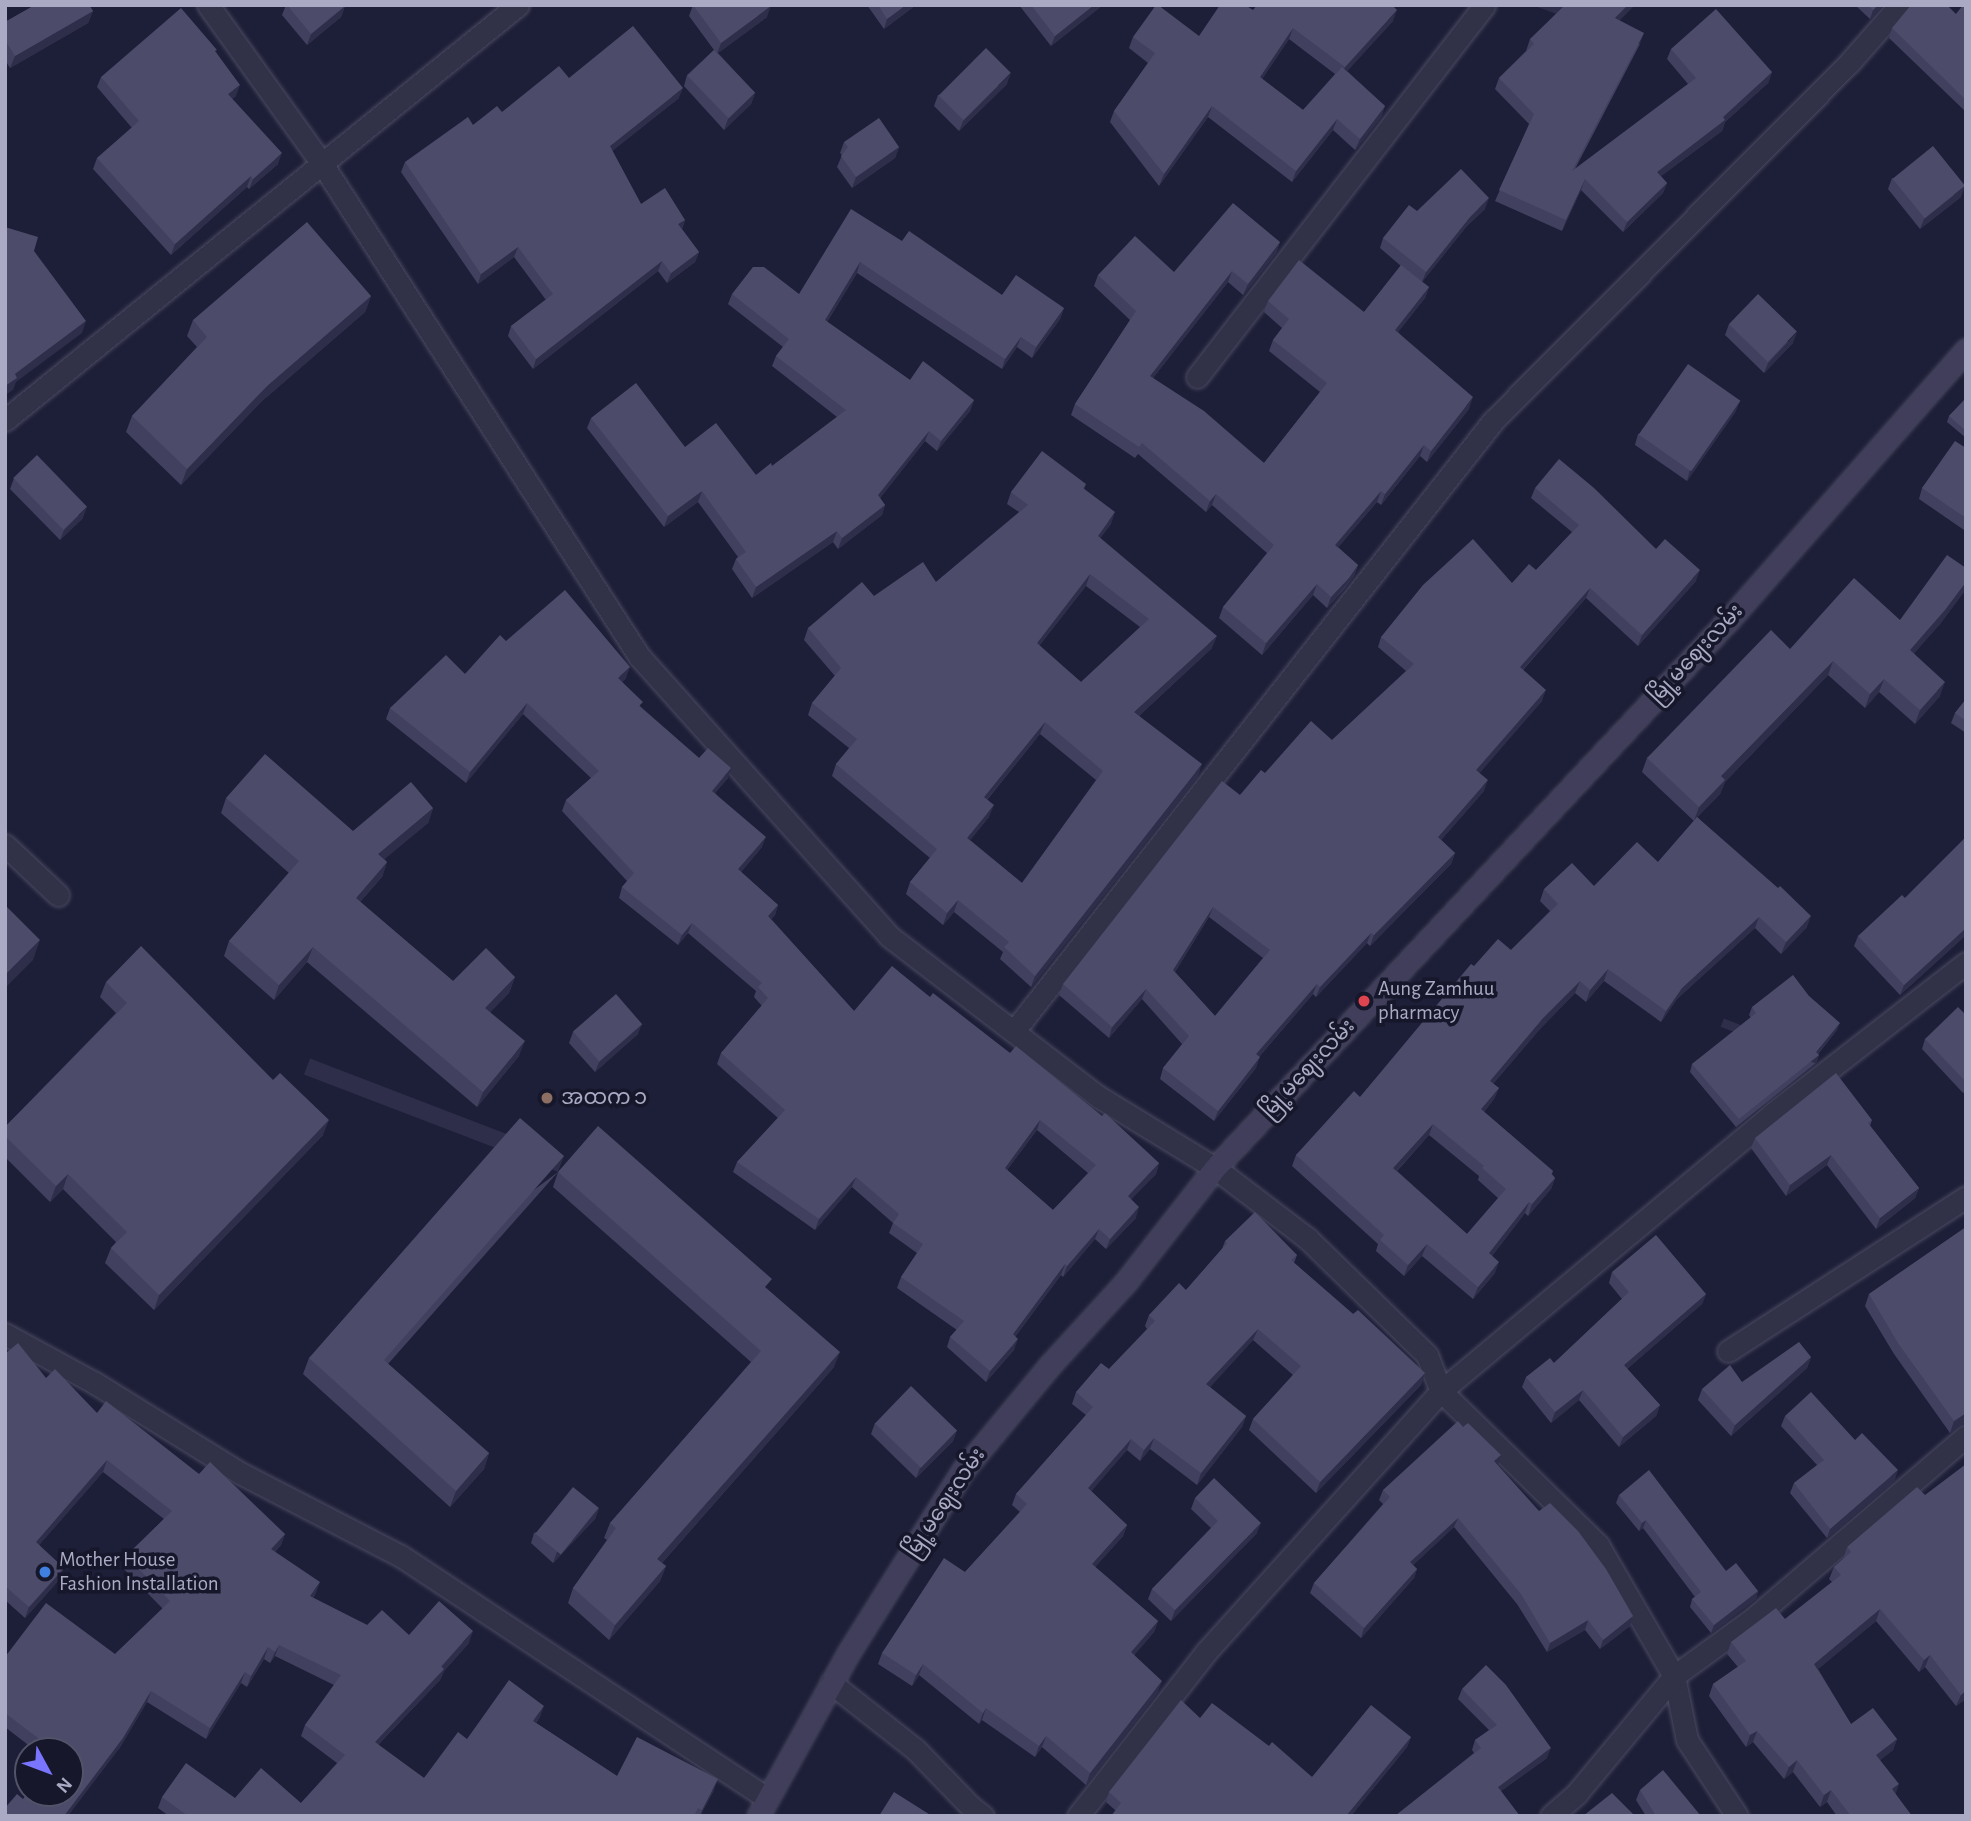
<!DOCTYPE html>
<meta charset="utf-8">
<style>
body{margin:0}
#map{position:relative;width:1971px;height:1821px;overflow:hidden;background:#1d1e37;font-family:"Alegreya Sans","Noto Sans Myanmar",sans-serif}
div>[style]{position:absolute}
.roads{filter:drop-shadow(0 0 2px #4b4b63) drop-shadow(0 0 2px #4b4b63)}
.street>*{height:21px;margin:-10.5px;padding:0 10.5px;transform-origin:10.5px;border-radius:10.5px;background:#313147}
.secondary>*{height:21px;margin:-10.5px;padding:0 10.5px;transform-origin:10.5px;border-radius:10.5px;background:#403e5b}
.wall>*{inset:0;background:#41405f}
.shaded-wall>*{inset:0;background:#2e2e4a;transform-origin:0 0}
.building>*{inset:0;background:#4c4b6a;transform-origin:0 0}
.dots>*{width:19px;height:19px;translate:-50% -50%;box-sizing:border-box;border:4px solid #17172b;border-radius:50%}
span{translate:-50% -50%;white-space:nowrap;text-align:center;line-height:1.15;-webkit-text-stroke:7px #17172b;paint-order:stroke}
.street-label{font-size:21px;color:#abaac5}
.poi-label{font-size:21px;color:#abaac5}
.left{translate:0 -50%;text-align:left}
.frame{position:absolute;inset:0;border:7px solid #abaac5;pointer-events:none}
.north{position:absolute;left:14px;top:1737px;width:70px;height:70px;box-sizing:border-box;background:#17172b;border:2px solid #525269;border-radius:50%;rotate:131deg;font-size:19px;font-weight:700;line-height:28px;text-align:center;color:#abaac5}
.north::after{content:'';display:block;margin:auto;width:24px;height:32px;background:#7975ff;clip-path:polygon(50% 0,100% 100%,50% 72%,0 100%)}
</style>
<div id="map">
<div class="roads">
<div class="street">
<i style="left:208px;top:5px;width:193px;rotate:54.3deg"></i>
<i style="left:321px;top:162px;width:588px;rotate:57.23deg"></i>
<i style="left:639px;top:656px;width:375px;rotate:48.2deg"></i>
<i style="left:889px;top:936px;width:265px;rotate:37.5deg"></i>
<i style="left:1099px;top:1097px;width:136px;rotate:31.5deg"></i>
<i style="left:1215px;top:1168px;width:116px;rotate:37.3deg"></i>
<i style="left:1307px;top:1238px;width:168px;rotate:44.3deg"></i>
<i style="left:1427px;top:1355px;width:39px;rotate:69deg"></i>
<i style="left:1441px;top:1391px;width:220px;rotate:44.4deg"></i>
<i style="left:1598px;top:1545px;width:151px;rotate:59.9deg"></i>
<i style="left:1674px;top:1676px;width:65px;rotate:78.5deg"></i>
<i style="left:1687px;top:1740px;width:91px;rotate:56.7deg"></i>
<i style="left:1197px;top:377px;width:470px;rotate:-52.3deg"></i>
<i style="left:5px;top:420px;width:660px;rotate:-38.97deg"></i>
<i style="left:5px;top:845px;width:73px;rotate:43.3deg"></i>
<i style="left:1014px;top:1031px;width:776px;rotate:-51.86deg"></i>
<i style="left:1493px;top:421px;width:505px;rotate:-45.16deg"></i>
<i style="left:1849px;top:63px;width:77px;rotate:-48.7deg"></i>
<i style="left:5px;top:1334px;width:102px;rotate:28.6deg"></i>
<i style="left:95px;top:1383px;width:171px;rotate:31.8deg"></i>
<i style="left:240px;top:1473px;width:181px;rotate:27.3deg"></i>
<i style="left:401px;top:1556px;width:439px;rotate:33.5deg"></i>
<i style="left:1728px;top:1351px;width:283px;rotate:-32.9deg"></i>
<i style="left:831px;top:1683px;width:108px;rotate:38.2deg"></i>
<i style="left:916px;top:1750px;width:79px;rotate:46deg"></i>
<i style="left:971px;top:1807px;width:15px;rotate:37deg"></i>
<i style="left:1078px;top:1816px;width:208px;rotate:-52deg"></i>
<i style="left:1206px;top:1652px;width:351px;rotate:-48deg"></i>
<i style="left:1441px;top:1391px;width:433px;rotate:-39.9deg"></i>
<i style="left:1773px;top:1113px;width:244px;rotate:-37.9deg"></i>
<i style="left:1551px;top:1816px;width:35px;rotate:-41deg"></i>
<i style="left:1577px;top:1793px;width:152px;rotate:-50.3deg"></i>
<i style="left:1674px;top:1676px;width:100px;rotate:-36.1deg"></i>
<i style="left:1755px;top:1617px;width:278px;rotate:-40.6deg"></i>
</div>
<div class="secondary">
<i style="left:758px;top:1816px;width:188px;rotate:-61deg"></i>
<i style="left:849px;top:1652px;width:216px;rotate:-57.9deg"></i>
<i style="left:964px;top:1469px;width:135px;rotate:-50.4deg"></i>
<i style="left:1050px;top:1365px;width:111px;rotate:-47.6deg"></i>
<i style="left:1125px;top:1283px;width:146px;rotate:-52deg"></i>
<i style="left:1215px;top:1168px;width:758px;rotate:-46.87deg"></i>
<i style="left:1733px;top:615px;width:353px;rotate:-48.7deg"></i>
</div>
</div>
<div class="wall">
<i style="clip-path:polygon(33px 5px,89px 5px,93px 11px,88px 23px,10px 68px,5px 60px,5px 22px,33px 6px)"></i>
<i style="clip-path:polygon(286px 5px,344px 5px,345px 6px,341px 17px,307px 45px,282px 15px)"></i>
<i style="clip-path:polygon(693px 5px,767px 17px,718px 53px,755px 93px,751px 104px,724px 130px,684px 86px,687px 75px,714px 50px,689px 16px)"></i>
<i style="clip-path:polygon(867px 5px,916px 5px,884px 29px)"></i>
<i style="clip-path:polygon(1019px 5px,1103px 5px,1051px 46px)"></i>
<i style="clip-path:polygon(1855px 5px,1883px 5px,1870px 19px)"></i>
<i style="clip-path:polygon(1966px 5px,1966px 112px,1889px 38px,1892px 28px,1956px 14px)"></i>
<i style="clip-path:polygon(evenodd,1253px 10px,1393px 21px,1347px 71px,1385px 106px,1381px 117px,1355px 150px,1333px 130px,1292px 182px,1208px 117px,1159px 186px,1110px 122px,1114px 111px,1148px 63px,1129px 48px,1133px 37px,1199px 36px,1253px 10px,1289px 39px,1335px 74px,1303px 110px,1262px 79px,1289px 39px)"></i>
<i style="clip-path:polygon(1620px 21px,1640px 44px,1575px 169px,1688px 84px,1667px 59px,1671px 49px,1772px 72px,1768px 83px,1725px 122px,1722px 131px,1661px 176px,1667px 183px,1663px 193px,1623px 232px,1581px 190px,1562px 231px,1495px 201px,1529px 124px,1495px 89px,1499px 78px,1526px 51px,1530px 39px)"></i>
<i style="clip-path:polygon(216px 52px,236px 96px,232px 99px,278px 164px,249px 189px,247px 187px,171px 255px,93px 169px,97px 158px,132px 128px,97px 87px,101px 77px)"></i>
<i style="clip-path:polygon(569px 78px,679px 98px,612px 151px,641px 204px,685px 220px,682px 229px,699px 252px,695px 262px,667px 283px,658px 271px,533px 369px,508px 336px,511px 326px,546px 300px,514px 257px,478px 284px,401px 172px,405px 162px,473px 125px,502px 112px)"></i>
<i style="clip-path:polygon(1007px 84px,959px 131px,934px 106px,938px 95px)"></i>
<i style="clip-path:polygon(844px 142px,899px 147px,895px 158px,852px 188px,837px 167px,842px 155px,840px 153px)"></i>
<i style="clip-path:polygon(1892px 178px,1961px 197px,1920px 229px,1888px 189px)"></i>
<i style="clip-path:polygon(1485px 209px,1466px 227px,1422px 282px,1429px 287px,1425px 298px,1398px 332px,1469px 409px,1427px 462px,1420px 456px,1381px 505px,1377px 502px,1338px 547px,1358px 565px,1354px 576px,1344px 589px,1327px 608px,1313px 595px,1262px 655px,1219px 618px,1223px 607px,1267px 553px,1212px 505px,1206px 512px,1138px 454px,1135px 458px,1071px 415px,1075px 404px,1130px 320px,1094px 286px,1098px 275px,1174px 272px,1280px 242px,1276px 253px,1243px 295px,1228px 282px,1153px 378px,1264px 463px,1320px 392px,1269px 351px,1273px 340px,1282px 328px,1264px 312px,1268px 301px,1364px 312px,1401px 266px,1380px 248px,1383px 238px,1417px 211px)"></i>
<i style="clip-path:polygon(902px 241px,1002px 295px,1064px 308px,1060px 319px,1032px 358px,1017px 347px,1002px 369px,857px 273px,827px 322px,910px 380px,974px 400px,970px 411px,937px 451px,925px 441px,880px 498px,885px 505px,882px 515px,838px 549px,833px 542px,752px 598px,732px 569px,736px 559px,738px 557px,698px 502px,664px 527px,587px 428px,591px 418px,685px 447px,756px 475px,772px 466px,837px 417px,772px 366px,776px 356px,783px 347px,728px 304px,732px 294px,799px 294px)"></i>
<i style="clip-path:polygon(371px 296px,365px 312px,261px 402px,181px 485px,126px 432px,132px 416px,197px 347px,187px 336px,193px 320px)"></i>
<i style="clip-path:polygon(1729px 324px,1793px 343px,1764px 373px,1725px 335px)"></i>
<i style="clip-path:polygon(1966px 398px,1966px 438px,1947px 422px,1949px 416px)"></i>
<i style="clip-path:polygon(1736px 411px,1687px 481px,1635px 445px,1638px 434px)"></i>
<i style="clip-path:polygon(1966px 448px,1966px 528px,1964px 530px,1919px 499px,1922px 488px)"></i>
<i style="clip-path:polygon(14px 478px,83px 518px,60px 540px,10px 489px)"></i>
<i style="clip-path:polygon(evenodd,1086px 484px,1084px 489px,1111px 524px,1100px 538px,1212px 648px,1139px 716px,1198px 776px,1031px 987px,1000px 959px,1003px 952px,954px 912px,943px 925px,906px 894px,910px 882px,930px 858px,832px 776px,836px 764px,849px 748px,808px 715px,812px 703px,835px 676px,804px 640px,808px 628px,874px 596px,936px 582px,1019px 512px,1007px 504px,1011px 492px,1086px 484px,1086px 586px,1140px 627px,1081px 682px,1039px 646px,1086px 586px,1086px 484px,1040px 734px,1096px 780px,1022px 883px,970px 840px,989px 817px,987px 800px,1040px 734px)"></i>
<i style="clip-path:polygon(evenodd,1535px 488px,1656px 549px,1696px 581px,1638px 646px,1586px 598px,1523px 670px,1542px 701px,1479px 773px,1484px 791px,1441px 840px,1455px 853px,1451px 864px,1370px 946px,1367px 943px,1316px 997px,1313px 994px,1259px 1057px,1256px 1068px,1214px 1121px,1160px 1079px,1163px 1068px,1182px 1044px,1142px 999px,1109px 1038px,1059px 995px,1063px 984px,1240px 795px,1265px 773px,1332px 740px,1406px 671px,1378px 647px,1381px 637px,1512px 583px,1536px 570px,1572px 532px,1531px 498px,1535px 488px,1209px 917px,1263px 958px,1215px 1016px,1175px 972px,1209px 917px)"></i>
<i style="clip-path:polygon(evenodd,1966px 568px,1966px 589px,1940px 624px,1914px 653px,1940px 696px,1915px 724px,1879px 692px,1865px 708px,1828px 675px,1725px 782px,1720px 794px,1697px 817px,1807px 927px,1781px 954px,1755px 928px,1677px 999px,1661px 1022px,1604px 981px,1586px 1002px,1575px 993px,1539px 1030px,1493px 1084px,1499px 1088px,1494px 1099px,1484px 1112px,1553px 1171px,1552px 1174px,1555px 1178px,1551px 1189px,1528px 1216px,1525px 1213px,1492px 1256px,1495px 1273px,1473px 1299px,1422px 1256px,1404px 1276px,1376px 1251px,1378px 1244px,1292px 1166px,1296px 1155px,1360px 1097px,1474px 966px,1511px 950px,1550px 911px,1540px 901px,1544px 889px,1594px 886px,1658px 862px,1694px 821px,1642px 772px,1647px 758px,1790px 649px,1900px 620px,1966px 568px,1429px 1135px,1479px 1176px,1478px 1180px,1498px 1198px,1467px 1234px,1397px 1171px,1429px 1135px)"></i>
<i style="clip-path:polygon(evenodd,506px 641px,626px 678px,622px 682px,641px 707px,699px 758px,728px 778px,715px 793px,762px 847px,741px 872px,778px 905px,775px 915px,771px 919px,854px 1011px,930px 997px,1010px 1053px,1159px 1163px,1156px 1174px,1131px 1199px,1136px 1218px,1106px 1249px,1095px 1239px,1063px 1277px,1061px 1275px,1015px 1337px,1014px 1350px,986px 1382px,947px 1347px,950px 1337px,957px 1330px,897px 1288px,901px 1277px,917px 1253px,889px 1233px,893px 1223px,852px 1187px,815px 1230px,733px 1172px,737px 1162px,778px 1118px,717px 1064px,721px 1053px,762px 1006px,754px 997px,756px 991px,688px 933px,678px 945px,619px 898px,622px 887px,627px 881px,562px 811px,566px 800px,591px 778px,523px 714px,466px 783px,386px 719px,390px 708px,465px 674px,506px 641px,1037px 1130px,1088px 1173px,1053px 1210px,1007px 1170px,1037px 1130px)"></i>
<i style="clip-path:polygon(1966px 699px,1966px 733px,1951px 723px,1955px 713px)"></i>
<i style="clip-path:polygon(226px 798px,353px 831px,433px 808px,428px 823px,384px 859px,387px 862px,382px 877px,360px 902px,453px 981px,515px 977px,509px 993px,490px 1012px,519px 1056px,477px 1107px,307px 962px,274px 1000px,224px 956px,229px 941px,289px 873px,221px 813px)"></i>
<i style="clip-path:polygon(1966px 837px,1966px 935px,1900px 995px,1854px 946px,1858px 936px,1905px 898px)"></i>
<i style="clip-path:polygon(106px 982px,323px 1135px,154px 1310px,105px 1263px,111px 1248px,116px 1242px,63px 1189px,50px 1202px,5px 1157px,5px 1127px,116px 1013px,100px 997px)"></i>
<i style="clip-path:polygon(1809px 996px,1837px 1030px,1818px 1054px,1819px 1055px,1816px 1063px,1736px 1127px,1690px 1072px,1692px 1064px,1751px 1018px,1749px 1015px,1752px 1007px)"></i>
<i style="clip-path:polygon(1966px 1015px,1966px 1090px,1963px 1093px,1922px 1049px,1925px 1039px)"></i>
<i style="clip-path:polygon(573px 1032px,638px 1034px,595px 1072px,569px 1043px)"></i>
<i style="clip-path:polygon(1872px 1120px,1870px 1126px,1919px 1188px,1915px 1198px,1876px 1229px,1827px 1165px,1786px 1196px,1751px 1148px,1755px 1138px)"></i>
<i style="clip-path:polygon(558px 1172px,388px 1364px,489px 1453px,484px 1469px,450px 1507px,303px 1374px,309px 1358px)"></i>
<i style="clip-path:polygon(558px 1172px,768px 1290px,834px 1367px,662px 1563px,666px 1566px,660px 1581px,609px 1640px,568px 1603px,573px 1588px,607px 1540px,604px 1538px,610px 1523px,751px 1362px,553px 1187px)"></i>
<i style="clip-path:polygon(1966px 1227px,1966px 1424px,1964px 1423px,1950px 1433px,1894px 1354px,1865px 1306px,1869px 1294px)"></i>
<i style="clip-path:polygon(1225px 1241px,1297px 1255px,1294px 1263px,1353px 1314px,1425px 1373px,1421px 1385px,1316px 1493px,1249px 1430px,1253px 1419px,1293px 1375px,1253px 1340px,1210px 1387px,1246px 1416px,1242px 1427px,1197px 1485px,1150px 1449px,1140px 1461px,1127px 1450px,1091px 1491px,1127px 1525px,1123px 1536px,1095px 1567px,1158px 1621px,1154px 1632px,1134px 1655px,1158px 1692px,1086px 1785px,1042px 1747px,1035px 1757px,982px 1720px,979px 1724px,919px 1675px,912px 1686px,878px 1664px,882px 1653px,965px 1572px,1020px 1512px,1012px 1505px,1016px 1494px,1086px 1415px,1072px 1404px,1076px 1392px,1109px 1369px,1147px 1329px,1145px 1326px,1149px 1315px,1186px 1290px,1222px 1249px)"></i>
<i style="clip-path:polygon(1612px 1272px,1706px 1294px,1702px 1304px,1627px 1369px,1660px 1405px,1656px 1416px,1619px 1447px,1579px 1400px,1551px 1423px,1522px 1387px,1526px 1377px,1554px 1363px,1622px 1299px,1609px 1283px)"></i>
<i style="clip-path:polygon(5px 1354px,46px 1378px,97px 1413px,199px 1474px,285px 1534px,281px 1545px,275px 1552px,316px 1593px,313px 1598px,367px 1625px,409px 1635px,469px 1643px,444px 1671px,440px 1680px,378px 1745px,424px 1778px,467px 1739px,540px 1717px,536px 1723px,617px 1776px,714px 1790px,700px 1816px,169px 1816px,158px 1808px,162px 1797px,235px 1798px,301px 1803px,337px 1763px,301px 1736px,305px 1725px,334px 1685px,275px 1656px,270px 1663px,264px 1659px,247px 1687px,241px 1683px,206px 1739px,147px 1702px,119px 1749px,23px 1799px,70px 1751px,36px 1751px,5px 1727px,5px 1657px,115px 1654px,163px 1609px,122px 1567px,126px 1556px,164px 1519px,103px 1472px,39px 1545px,60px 1579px,25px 1618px,5px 1600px)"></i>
<i style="clip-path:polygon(1811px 1357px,1807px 1368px,1731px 1436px,1698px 1400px,1702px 1389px,1742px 1382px)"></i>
<i style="clip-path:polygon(1785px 1416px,1855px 1440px,1895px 1480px,1827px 1538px,1790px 1493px,1794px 1483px,1817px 1465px,1781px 1426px)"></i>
<i style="clip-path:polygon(875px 1423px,957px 1430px,953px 1441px,916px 1478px,871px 1434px)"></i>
<i style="clip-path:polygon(1497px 1465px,1633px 1616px,1630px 1626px,1600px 1649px,1585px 1630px,1547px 1652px,1517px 1604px,1454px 1527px,1413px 1565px,1417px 1569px,1414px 1578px,1361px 1638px,1310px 1593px,1314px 1583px,1383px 1504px,1379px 1500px,1383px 1490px)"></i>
<i style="clip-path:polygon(1619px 1495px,1726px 1571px,1758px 1591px,1756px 1599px,1711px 1633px,1690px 1607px,1692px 1599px,1695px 1597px,1643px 1528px,1639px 1531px,1616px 1503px)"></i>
<i style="clip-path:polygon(1195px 1498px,1257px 1533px,1171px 1621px,1148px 1599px,1152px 1589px,1211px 1528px,1191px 1509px)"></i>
<i style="clip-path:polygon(599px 1508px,595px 1519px,553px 1563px,531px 1543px,534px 1533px)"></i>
<i style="clip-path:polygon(1847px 1547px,1966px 1699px,1956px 1706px,1925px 1667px,1919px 1672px,1876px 1621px,1818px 1669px,1851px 1724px,1897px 1739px,1893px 1750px,1880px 1760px,1895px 1794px,1912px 1816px,1837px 1816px,1827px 1802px,1820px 1807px,1793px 1772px,1784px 1779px,1753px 1742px,1746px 1747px,1709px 1696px,1713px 1684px,1738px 1667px,1727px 1654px,1731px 1642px,1785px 1619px,1832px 1582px,1829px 1579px,1834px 1567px,1843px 1559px)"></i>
<i style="clip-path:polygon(1462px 1689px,1547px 1758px,1501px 1791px,1395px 1816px,1474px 1753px,1472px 1750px,1475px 1740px,1489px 1730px,1458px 1699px)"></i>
<i style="clip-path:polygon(1200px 1718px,1269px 1746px,1312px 1777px,1411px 1737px,1407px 1747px,1351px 1816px,1115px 1810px,1106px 1802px,1109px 1792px)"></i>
<i style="clip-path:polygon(1640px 1790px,1701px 1816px,1646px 1816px,1636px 1800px)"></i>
</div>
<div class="shaded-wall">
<i style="clip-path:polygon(906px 5px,916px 5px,884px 29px,887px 19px)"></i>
<i style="clip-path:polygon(1094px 5px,1103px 5px,1051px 46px,1055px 36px)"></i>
<i style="clip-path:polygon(1628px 5px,1635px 5px,1611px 29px,1615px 18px)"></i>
<i style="clip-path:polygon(1878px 5px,1883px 5px,1870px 19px,1873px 10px)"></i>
<i style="clip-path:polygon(345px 6px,341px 17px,307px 45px,311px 34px)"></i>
<i style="clip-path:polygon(771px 6px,767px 17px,717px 54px,721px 43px)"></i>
<i style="clip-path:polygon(1397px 10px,1393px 21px,1341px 78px,1345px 67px)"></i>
<i style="clip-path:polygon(93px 11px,88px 23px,10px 68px,15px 56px)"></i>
<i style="clip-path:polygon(1293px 28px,1289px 39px,1256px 88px,1260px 77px)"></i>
<i style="left:1644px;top:33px;width:12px;height:156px;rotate:110deg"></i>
<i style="clip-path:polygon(1772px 72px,1768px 83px,1725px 122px,1722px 131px,1653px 182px,1657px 172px,1723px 117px)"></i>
<i style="clip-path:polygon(1011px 73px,1007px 84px,959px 131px,963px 121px)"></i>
<i style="clip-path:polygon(240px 85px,236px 96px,224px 105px,228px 94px)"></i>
<i style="clip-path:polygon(683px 88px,679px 98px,606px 156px,610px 146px)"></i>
<i style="clip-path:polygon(755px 93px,751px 104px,724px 130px,728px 119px)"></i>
<i style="clip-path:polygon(1212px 106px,1208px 117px,1159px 186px,1164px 174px)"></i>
<i style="clip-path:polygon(1385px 106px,1381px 117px,1355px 150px,1360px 139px)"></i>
<i style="clip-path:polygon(1337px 119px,1333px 130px,1292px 182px,1296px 171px)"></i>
<i style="clip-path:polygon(899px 147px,895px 158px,852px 188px,856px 177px)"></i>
<i style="clip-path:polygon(282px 153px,278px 164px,249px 189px,253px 179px)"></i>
<i style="clip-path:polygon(251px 176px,247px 187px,171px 255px,175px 244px)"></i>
<i style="clip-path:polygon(1585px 179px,1581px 190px,1562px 231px,1566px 220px)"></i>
<i style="clip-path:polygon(1667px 183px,1663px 193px,1623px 232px,1627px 222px)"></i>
<i style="clip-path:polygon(1965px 186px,1961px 197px,1920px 229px,1924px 219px)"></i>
<i style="clip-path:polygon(1489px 198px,1485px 209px,1466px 227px,1422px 282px,1426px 272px,1470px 217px)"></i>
<i style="clip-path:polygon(685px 220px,681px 230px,678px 224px)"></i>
<i style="clip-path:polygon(1280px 242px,1276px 253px,1243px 295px,1248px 284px)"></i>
<i style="clip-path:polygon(518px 247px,514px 257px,478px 284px,481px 274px)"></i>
<i style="clip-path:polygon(699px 252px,695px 262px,667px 283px,671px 273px)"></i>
<i style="clip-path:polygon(662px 261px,658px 271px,533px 369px,536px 359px)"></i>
<i style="clip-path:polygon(860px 262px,857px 273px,821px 331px,825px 320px)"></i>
<i style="clip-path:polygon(1232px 271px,1228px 282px,1146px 387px,1150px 376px)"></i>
<i style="clip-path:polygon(1429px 287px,1425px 298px,1391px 341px,1395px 330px)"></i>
<i style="clip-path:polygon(371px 296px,365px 312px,261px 402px,181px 485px,187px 469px,267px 386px)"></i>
<i style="clip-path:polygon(1064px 308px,1060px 319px,1032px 358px,1036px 347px)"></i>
<i style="clip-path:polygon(86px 321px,82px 333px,16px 382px,13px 390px,5px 395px,5px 386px,15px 374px)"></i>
<i style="clip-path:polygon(1797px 332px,1793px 343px,1764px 373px,1768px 363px)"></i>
<i style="clip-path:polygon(1021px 337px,1017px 347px,1002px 369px,1005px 359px)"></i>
<i style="clip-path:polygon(1473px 397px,1469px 409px,1427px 462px,1431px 451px)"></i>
<i style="clip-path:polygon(974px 400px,970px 411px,937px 451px,941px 441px)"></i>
<i style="clip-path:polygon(1740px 401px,1736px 411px,1687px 481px,1690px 470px)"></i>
<i style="clip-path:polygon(929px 431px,925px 441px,874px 506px,878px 495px)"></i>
<i style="clip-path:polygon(1424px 445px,1420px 456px,1381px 505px,1385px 494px)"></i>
<i style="clip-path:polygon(702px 491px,698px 502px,664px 527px,668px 516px)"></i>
<i style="clip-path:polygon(1381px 491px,1377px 502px,1331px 556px,1335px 545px)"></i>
<i style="clip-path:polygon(1216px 494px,1212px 505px,1206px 512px,1210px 501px)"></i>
<i style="clip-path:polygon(885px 505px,882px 515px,838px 549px,842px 538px)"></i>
<i style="clip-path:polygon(87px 507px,83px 518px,60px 540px,64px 530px)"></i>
<i style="clip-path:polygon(1115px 512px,1111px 524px,1093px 548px,1098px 536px)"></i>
<i style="clip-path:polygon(837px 531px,833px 542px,752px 598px,756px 587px)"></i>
<i style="clip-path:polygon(1358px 565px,1354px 576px,1327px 608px,1331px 597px)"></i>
<i style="clip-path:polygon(1700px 570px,1696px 581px,1638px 646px,1642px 635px)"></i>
<i style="clip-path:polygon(1090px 574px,1086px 586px,1032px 655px,1037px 643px)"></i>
<i style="clip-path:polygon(1966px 582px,1966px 589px,1940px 624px,1905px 664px,1910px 650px)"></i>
<i style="clip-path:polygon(1317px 584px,1313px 595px,1262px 655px,1266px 643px)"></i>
<i style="clip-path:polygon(1590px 588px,1586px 598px,1516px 677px,1520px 667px)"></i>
<i style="clip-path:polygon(1217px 636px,1212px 648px,1130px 724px,1134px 712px)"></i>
<i style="clip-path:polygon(1833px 661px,1828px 675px,1725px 782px,1720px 794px,1694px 821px,1699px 807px,1721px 776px)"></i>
<i style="clip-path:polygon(630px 667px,626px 678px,614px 689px,618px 678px)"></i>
<i style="clip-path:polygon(1884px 679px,1879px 692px,1865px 708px,1870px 694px)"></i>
<i style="clip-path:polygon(1945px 682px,1940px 696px,1915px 724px,1920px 710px)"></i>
<i style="clip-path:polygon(1546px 690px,1542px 701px,1473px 781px,1476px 770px)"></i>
<i style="clip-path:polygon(527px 703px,523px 714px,466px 783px,470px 772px)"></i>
<i style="clip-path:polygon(1045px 722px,1040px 734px,979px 809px,984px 797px)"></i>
<i style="clip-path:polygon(1202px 764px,1198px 776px,1031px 987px,1035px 976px)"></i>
<i style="clip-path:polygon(731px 768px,728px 778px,708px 801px,712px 791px)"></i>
<i style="clip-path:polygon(1488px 780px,1484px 791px,1435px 847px,1438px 837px)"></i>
<i style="clip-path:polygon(994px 805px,989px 817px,963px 849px,967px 838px)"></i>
<i style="clip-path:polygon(433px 808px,428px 823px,373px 869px,378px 854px)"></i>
<i style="clip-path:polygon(766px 837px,762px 847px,734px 880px,738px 869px)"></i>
<i style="clip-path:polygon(1455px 853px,1451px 864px,1370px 946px,1374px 935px)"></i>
<i style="clip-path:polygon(387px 862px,382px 877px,350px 913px,356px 898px)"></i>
<i style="clip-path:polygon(958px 900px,954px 912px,943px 925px,947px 913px)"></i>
<i style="clip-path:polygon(778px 905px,775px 915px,765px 927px,768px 916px)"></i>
<i style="clip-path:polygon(1213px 907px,1209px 917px,1169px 981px,1173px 970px)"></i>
<i style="clip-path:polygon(1811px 916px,1807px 927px,1781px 954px,1786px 942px)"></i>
<i style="clip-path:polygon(1759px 917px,1755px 928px,1677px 999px,1661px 1022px,1666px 1011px,1682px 988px)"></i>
<i style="clip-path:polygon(692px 923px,688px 933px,678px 945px,682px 935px)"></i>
<i style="clip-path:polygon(1966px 928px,1966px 935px,1900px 995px,1904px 985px)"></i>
<i style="clip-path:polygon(1371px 933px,1367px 943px,1316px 997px,1320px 987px)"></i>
<i style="clip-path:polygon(40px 940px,33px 960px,5px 988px,5px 975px)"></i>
<i style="clip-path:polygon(313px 947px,307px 962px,274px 1000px,279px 985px)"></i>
<i style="clip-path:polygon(1608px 969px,1604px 981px,1586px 1002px,1590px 990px)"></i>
<i style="clip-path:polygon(515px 977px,509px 993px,480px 1023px,485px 1008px)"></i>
<i style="clip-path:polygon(1580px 981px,1575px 993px,1539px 1030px,1486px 1092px,1490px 1081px,1543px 1018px)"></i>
<i style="clip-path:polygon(1317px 984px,1313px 994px,1252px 1065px,1256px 1054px)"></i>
<i style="clip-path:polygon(1146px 989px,1142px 999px,1109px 1038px,1112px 1027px)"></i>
<i style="clip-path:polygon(1840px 1023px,1837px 1030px,1813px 1059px,1816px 1052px)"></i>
<i style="clip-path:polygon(642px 1024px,638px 1034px,595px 1072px,599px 1062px)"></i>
<i style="clip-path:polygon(525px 1041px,519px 1056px,477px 1107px,483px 1092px)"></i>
<i style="left:1819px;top:1055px;width:9px;height:102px;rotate:111deg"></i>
<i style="clip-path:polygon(1260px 1057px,1256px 1068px,1214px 1121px,1218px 1111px)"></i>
<i style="clip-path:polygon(1499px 1088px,1494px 1099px,1477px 1121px,1481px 1109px)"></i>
<i style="clip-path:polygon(329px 1120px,323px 1135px,154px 1310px,159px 1295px)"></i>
<i style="clip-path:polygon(1040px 1120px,1037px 1130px,1001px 1178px,1005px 1168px)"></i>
<i style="clip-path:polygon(1433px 1124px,1429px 1135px,1389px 1179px,1393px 1168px)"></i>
<i style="clip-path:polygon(1831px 1155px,1827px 1165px,1786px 1196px,1790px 1185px)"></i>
<i style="left:564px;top:1156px;width:17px;height:272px;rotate:111deg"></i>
<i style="clip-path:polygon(1159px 1163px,1156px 1174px,1124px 1207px,1128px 1196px)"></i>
<i style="clip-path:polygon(68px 1174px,63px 1189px,50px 1202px,56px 1186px)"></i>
<i style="clip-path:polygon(856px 1177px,852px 1187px,815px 1230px,819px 1219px)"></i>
<i style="clip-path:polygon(1555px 1178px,1551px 1189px,1528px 1216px,1532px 1204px)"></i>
<i style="clip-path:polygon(1919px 1188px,1915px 1198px,1876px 1229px,1880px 1218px)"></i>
<i style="clip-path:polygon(1529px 1202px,1525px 1213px,1485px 1265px,1489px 1253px)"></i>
<i style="clip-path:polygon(1139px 1207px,1136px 1218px,1106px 1249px,1110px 1239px)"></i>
<i style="clip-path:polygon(1099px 1229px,1095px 1239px,1063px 1277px,1067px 1266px)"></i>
<i style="clip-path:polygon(1427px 1244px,1422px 1256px,1404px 1276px,1408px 1265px)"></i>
<i style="clip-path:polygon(1499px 1262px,1495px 1273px,1473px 1299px,1478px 1287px)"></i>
<i style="clip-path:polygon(1065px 1264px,1061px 1275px,1009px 1345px,1013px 1334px)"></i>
<i style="clip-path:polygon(1706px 1294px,1702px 1304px,1620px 1375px,1624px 1365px)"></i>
<i style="clip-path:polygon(1258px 1329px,1253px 1340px,1202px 1396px,1206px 1384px)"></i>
<i style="clip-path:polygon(1018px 1339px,1014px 1350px,986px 1382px,990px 1371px)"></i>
<i style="clip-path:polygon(840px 1352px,834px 1367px,652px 1574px,657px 1559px)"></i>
<i style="clip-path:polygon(1811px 1357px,1807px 1368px,1731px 1436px,1735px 1425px)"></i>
<i style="clip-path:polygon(1425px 1373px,1421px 1385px,1316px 1493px,1320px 1482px)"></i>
<i style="clip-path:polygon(1583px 1390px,1579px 1400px,1551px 1423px,1555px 1412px)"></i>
<i style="clip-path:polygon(1660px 1405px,1656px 1416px,1619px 1447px,1623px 1437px)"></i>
<i style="clip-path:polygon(1966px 1413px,1964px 1423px,1950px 1433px,1954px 1421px)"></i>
<i style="clip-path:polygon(1246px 1416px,1242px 1427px,1197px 1485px,1201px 1473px)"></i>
<i style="clip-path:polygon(957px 1430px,953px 1441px,916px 1478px,920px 1468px)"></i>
<i style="clip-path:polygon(1154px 1438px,1150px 1449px,1140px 1461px,1144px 1450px)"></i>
<i style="clip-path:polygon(1131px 1439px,1127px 1450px,1084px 1500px,1088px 1488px)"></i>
<i style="clip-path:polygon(489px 1453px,484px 1469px,450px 1507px,456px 1491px)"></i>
<i style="clip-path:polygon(1501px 1455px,1498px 1465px,1494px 1461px)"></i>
<i style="clip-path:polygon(107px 1460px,103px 1472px,32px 1553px,36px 1542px)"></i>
<i style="clip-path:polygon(1898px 1470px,1895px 1480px,1827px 1538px,1830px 1529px)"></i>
<i style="clip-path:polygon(599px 1508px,595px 1519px,553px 1563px,557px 1552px)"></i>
<i style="clip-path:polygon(1458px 1518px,1454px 1527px,1406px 1572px,1410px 1562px)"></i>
<i style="clip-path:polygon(1646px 1520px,1643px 1528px,1639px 1531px,1642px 1523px)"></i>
<i style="clip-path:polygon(1261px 1523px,1257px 1533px,1171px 1621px,1175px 1610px)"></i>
<i style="clip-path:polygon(1127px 1525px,1123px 1536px,1088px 1575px,1092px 1564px)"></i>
<i style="clip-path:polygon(285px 1534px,281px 1545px,267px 1560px,271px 1549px)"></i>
<i style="clip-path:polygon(666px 1566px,660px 1581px,609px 1640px,615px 1625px)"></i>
<i style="clip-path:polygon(64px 1568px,60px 1579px,25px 1618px,29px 1607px)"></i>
<i style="clip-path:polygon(1417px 1569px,1414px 1578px,1361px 1638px,1364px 1628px)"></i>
<i style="clip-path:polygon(320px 1582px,316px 1593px,306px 1608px,310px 1596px)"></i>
<i style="clip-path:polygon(1758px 1591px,1756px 1599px,1711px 1633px,1714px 1625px)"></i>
<i style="clip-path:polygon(1880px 1609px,1876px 1621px,1810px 1676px,1814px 1664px)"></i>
<i style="clip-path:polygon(1633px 1616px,1630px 1626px,1600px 1649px,1603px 1640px)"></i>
<i style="clip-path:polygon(1588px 1620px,1585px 1630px,1547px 1652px,1550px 1643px)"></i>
<i style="clip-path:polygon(1158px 1621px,1154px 1632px,1127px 1664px,1131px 1652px)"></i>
<i style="clip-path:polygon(473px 1631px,469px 1643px,444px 1671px,440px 1680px,370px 1753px,375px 1742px)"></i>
<i style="clip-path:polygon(279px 1645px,275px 1656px,270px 1663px,275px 1652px)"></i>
<i style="clip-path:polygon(268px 1647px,264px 1659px,247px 1687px,251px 1676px)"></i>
<i style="clip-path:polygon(1930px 1655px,1925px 1667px,1919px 1672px,1924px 1660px)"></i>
<i style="clip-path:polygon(923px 1664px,919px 1675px,912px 1686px,916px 1675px)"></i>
<i style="clip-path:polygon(245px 1672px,241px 1683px,206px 1739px,210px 1728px)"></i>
<i style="clip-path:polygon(1162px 1681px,1158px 1692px,1086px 1785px,1090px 1773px)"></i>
<i style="clip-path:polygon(151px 1691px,147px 1702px,119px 1749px,68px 1816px,64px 1816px)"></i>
<i style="clip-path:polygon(1966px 1691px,1966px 1699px,1956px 1706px,1961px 1695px)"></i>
<i style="clip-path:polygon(544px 1706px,540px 1717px,529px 1732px,533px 1721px)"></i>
<i style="clip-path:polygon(986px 1708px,982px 1720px,979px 1724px,983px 1713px)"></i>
<i style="clip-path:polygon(1757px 1731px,1753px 1742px,1746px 1747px,1750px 1735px)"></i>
<i style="clip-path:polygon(1046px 1736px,1042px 1747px,1035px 1757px,1039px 1746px)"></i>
<i style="clip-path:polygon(1411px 1737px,1407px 1747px,1351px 1816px,1346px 1816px)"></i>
<i style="clip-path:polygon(1897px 1739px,1893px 1750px,1872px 1767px,1876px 1755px)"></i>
<i style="clip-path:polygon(1551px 1748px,1547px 1758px,1494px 1796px,1498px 1787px)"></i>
<i style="clip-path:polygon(1797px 1760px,1793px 1772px,1784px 1779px,1789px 1767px)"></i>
<i style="clip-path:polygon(718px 1779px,714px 1790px,700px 1816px,702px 1810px)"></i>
<i style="clip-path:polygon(1899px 1784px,1895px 1796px,1892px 1789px)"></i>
<i style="clip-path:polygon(1831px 1790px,1827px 1802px,1820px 1807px,1824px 1795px)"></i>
</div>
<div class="building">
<i style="clip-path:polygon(35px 5px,89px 5px,93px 11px,15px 56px,5px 40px,5px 22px)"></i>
<i style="clip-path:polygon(287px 5px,344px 5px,345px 6px,311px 34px)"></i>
<i style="clip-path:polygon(693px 5px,771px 5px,771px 6px,721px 43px)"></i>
<i style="clip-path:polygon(878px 5px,906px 5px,887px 19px)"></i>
<i style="clip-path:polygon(1031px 5px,1094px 5px,1055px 36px)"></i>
<i style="clip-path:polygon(1156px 5px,1158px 5px,1199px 36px,1220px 5px,1245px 5px,1253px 10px,1257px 5px,1392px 5px,1397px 10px,1345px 67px,1293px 28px,1260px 77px,1303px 110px,1342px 67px,1385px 106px,1360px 139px,1337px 119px,1296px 171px,1212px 106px,1164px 174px,1114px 111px,1155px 53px,1133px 37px)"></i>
<i style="clip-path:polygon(1565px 5px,1628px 5px,1615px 18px,1644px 33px,1572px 171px,1696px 78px,1671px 49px,1716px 9px,1772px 72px,1723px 117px,1725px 120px,1657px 172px,1667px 183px,1627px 222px,1585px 179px,1566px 220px,1499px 190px,1534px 114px,1499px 78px,1534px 44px,1530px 39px)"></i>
<i style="clip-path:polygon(1868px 5px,1878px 5px,1873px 10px)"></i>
<i style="clip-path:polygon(1911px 5px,1947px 5px,1956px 14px,1963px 5px,1966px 5px,1966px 100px,1892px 28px)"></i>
<i style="clip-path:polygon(181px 8px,217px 50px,215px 51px,240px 85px,228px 94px,282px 153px,253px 179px,251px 176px,175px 244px,97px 158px,139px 121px,101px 77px)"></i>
<i style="clip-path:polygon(633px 26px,683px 88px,610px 146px,641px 204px,665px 188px,685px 220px,678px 224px,699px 252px,671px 273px,662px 261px,536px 359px,511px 326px,553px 294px,518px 247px,481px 274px,405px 162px,468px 117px,473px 125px,497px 106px,502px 112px,559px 66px,569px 78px)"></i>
<i style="left:986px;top:48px;width:35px;height:67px;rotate:45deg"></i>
<i style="left:714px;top:50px;width:59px;height:37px;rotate:46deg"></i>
<i style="clip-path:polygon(879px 118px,899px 147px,856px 177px,841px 156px,848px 147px,844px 142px)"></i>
<i style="left:1933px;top:146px;width:51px;height:52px;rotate:51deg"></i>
<i style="clip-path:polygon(1461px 169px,1489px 198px,1470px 217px,1426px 272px,1383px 238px,1409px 205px,1417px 211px)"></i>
<i style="clip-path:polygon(1233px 203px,1280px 242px,1248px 284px,1232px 271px,1150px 376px,1204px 411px,1264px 463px,1327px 383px,1273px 340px,1289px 319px,1268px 301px,1299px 260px,1364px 312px,1401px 265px,1429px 287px,1395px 330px,1473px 397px,1431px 451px,1424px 445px,1385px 494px,1381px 491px,1335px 545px,1358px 565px,1349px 578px,1331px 597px,1317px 584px,1266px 643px,1223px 607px,1274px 545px,1216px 494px,1210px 501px,1142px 443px,1139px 447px,1075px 404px,1136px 311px,1098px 275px,1135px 236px,1174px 272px)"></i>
<i style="clip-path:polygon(851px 209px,902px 241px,909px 231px,1002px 295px,1016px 275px,1064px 308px,1036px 347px,1021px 337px,1005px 359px,860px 262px,825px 320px,910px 380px,923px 361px,974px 400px,941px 441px,929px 431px,878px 495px,885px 505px,842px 538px,837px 531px,756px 587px,736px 559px,746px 552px,702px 491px,668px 516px,591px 418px,636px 383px,685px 447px,716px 423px,756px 475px,771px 463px,772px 466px,846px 410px,776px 356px,789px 339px,732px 294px,753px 267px,764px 267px,799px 294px)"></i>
<i style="clip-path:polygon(307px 222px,371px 296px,267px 386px,187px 469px,132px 416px,207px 337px,193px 320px)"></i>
<i style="clip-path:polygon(5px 227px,38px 237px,34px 251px,86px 321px,15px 374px,17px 378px,5px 386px)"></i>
<i style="left:1758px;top:294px;width:54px;height:42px;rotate:44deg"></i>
<i style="left:1688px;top:364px;width:64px;height:86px;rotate:35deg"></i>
<i style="clip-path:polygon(1966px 398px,1966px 431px,1949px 416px)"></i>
<i style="clip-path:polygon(1955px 441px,1966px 448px,1966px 518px,1922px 488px)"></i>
<i style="clip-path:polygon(evenodd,1042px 451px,1086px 484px,1083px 488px,1115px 512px,1098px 536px,1217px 636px,1134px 712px,1202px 764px,1035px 976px,1004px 947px,1009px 942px,958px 900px,947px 913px,910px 882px,937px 849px,836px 764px,857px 739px,812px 703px,841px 668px,808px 628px,862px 582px,874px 596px,923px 562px,936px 582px,1028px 505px,1011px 492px,1042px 451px,1090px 574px,1149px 619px,1081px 682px,1037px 643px,1090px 574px,1042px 451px,1045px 722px,1103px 771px,1022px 883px,967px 838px,994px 805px,984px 797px,1045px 722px)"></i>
<i style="left:37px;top:455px;width:72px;height:33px;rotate:46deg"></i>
<i style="clip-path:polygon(evenodd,1559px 459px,1594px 488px,1656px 549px,1665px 539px,1700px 570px,1642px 635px,1590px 588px,1520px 667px,1546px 690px,1476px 770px,1488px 780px,1438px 837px,1455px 853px,1374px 935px,1371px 933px,1320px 987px,1317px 984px,1256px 1054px,1260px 1057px,1218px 1111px,1163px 1068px,1189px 1036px,1146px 989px,1112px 1027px,1063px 984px,1222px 781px,1240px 795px,1261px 770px,1265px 773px,1311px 721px,1332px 740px,1414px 664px,1381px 637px,1423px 585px,1473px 539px,1512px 583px,1529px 564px,1536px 570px,1579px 525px,1535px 488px,1559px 459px,1213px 907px,1270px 950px,1215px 1016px,1173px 970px,1213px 907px)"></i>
<i style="clip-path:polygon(1947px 555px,1966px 568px,1966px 582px,1945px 610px,1910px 650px,1945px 682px,1920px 710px,1884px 679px,1870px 694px,1833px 661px,1721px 776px,1725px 780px,1699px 807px,1647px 758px,1771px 630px,1790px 649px,1854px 578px,1900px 620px)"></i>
<i style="clip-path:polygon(evenodd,565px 590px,630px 667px,618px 678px,643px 702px,639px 706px,699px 758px,708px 748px,731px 768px,712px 791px,766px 837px,738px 869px,778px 905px,768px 916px,854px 1011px,892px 966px,930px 997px,933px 993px,1010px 1053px,1016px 1046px,1102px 1116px,1105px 1113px,1159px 1163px,1128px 1196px,1139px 1207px,1110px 1239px,1099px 1229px,1067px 1266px,1065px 1264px,1013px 1334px,1018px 1339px,990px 1371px,950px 1337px,964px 1321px,901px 1277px,923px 1244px,893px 1223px,899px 1214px,856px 1177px,819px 1219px,737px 1162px,785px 1110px,721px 1053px,768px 998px,758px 987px,762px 983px,692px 923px,682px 935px,622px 887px,634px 873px,566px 800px,599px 771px,527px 703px,470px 772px,390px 708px,446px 655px,465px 674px,500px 635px,506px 641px,565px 590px,1040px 1120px,1096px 1165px,1053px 1210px,1005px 1168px,1040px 1120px)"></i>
<i style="clip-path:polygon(1966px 699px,1966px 721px,1955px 713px)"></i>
<i style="clip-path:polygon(265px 754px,353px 831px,411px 782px,433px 808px,378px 854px,387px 862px,356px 898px,453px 981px,486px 948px,515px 977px,485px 1008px,525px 1041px,483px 1092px,313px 947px,279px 985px,229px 941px,299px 861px,226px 798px)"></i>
<i style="clip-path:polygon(evenodd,1697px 817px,1778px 888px,1780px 886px,1811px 916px,1786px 942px,1759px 917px,1682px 988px,1666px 1011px,1608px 969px,1590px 990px,1580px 981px,1543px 1018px,1490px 1081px,1499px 1088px,1481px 1109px,1553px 1171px,1551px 1174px,1555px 1178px,1532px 1204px,1529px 1202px,1489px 1253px,1499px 1262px,1478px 1287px,1427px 1244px,1408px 1265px,1380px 1240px,1384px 1235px,1296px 1155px,1354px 1091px,1360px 1097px,1471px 964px,1474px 966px,1498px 939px,1511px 950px,1558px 904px,1544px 889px,1572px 863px,1594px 886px,1637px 842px,1658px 862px,1697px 817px,1433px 1124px,1484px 1166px,1482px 1168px,1506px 1189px,1467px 1234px,1393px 1168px,1433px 1124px)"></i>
<i style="clip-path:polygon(1966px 837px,1966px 928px,1904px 985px,1858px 936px,1902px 895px,1905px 898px)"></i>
<i style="clip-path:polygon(5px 905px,40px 940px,5px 975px)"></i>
<i style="clip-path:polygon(141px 946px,273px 1080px,280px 1073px,329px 1120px,159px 1295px,111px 1248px,127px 1232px,68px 1174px,56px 1186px,5px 1136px,5px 1127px,127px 1003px,106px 982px)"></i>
<i style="clip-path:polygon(1793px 975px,1809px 996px,1840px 1023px,1816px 1052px,1819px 1055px,1739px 1119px,1692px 1064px,1756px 1013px,1752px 1007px)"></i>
<i style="left:616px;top:994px;width:40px;height:57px;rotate:49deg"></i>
<i style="clip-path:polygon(1958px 1007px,1966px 1015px,1966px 1082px,1925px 1039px)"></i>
<i style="clip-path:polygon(1836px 1073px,1872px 1120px,1868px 1123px,1919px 1188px,1880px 1218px,1831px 1155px,1790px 1185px,1755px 1138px)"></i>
<i style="clip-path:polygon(520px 1118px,564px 1156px,384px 1360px,489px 1453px,456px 1491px,309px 1358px)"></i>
<i style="clip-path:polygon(598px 1126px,772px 1279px,765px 1287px,840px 1352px,657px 1559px,666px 1566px,615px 1625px,573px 1588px,616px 1528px,610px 1523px,761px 1351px,558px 1172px)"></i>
<i style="clip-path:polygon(1255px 1212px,1297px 1255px,1291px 1260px,1353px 1314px,1358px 1310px,1425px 1373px,1320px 1482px,1253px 1419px,1301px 1366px,1258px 1329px,1206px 1384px,1246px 1416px,1201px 1473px,1154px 1438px,1144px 1450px,1131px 1439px,1088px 1488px,1127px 1525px,1092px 1564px,1158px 1621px,1131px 1652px,1162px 1681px,1090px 1773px,1046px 1736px,1039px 1746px,986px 1708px,983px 1713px,923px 1664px,916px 1675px,882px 1653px,944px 1558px,965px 1572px,1027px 1504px,1016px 1494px,1093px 1407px,1076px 1392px,1101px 1363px,1109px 1369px,1155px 1321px,1149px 1315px,1179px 1283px,1186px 1290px,1227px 1243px,1225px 1241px)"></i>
<i style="clip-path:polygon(1966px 1227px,1966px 1413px,1954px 1421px,1898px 1343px,1869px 1294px)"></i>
<i style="clip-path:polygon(1656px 1235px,1706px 1294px,1624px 1365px,1660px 1405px,1623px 1437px,1583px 1390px,1555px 1412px,1526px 1377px,1550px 1358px,1554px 1363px,1629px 1292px,1612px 1272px)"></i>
<i style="clip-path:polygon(1799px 1342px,1811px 1357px,1735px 1425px,1702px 1389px,1730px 1365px,1742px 1382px)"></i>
<i style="clip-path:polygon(18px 1343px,46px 1378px,55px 1369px,97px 1413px,106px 1401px,199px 1474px,210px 1462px,285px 1534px,271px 1549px,320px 1582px,310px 1596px,367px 1625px,382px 1610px,409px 1635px,439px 1601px,473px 1631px,441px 1666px,444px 1669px,375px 1742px,424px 1778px,458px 1732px,467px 1739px,509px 1680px,544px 1706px,533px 1721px,617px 1776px,637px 1737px,718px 1779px,702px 1810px,698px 1808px,694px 1816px,492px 1816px,489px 1814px,488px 1816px,188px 1816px,162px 1797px,186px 1763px,235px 1798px,261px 1768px,301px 1803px,345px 1755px,305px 1725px,341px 1675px,279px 1645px,275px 1652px,268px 1647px,251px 1676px,245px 1672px,210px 1728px,151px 1691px,123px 1738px,64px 1816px,5px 1816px,5px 1808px,17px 1794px,23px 1799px,28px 1793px,70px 1793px,70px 1751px,55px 1751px,5px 1713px,5px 1657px,46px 1603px,115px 1654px,170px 1601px,126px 1556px,172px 1511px,107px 1460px,36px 1542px,64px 1568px,29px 1607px,5px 1586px,5px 1354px)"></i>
<i style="left:911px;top:1386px;width:64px;height:52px;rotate:44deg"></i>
<i style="clip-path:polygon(1811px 1392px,1855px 1440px,1862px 1433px,1898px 1470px,1830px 1529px,1794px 1483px,1824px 1460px,1785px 1416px)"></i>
<i style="clip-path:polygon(1458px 1421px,1463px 1427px,1468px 1423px,1501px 1455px,1494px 1461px,1539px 1511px,1550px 1503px,1578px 1531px,1606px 1569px,1633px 1616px,1603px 1640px,1588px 1620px,1550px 1643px,1521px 1594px,1458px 1518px,1410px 1562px,1417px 1569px,1364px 1628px,1314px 1583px,1390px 1497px,1383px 1490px)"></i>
<i style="clip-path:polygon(1966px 1464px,1966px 1691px,1961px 1695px,1930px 1655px,1924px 1660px,1880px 1609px,1814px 1664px,1851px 1724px,1873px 1708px,1897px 1739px,1876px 1755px,1899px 1784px,1892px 1789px,1912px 1816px,1851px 1816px,1831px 1790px,1824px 1795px,1797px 1760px,1789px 1767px,1757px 1731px,1750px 1735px,1713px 1684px,1746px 1661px,1731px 1642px,1776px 1608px,1785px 1619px,1841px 1575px,1834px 1567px,1851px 1552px,1847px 1547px,1917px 1487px,1925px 1495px)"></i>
<i style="clip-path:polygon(1649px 1470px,1726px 1571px,1736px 1563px,1758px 1591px,1714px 1625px,1692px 1599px,1701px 1592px,1646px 1520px,1642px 1523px,1619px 1495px)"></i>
<i style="clip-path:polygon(1214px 1478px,1261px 1523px,1175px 1610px,1152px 1589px,1218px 1521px,1195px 1498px)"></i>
<i style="left:573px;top:1487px;width:33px;height:60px;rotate:39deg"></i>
<i style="clip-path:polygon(1486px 1665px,1506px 1685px,1551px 1748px,1498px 1787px,1520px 1816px,1395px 1816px,1481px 1748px,1475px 1740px,1497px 1725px,1462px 1689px)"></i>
<i style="clip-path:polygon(1181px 1700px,1200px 1718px,1212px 1703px,1269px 1746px,1272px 1742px,1312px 1777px,1371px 1705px,1411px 1737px,1346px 1816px,1111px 1816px,1121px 1803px,1109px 1792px)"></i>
<i style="clip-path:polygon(1663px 1770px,1701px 1816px,1656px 1816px,1640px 1790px)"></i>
<i style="clip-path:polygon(894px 1792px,932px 1816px,879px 1816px)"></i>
<i style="clip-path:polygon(1612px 1793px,1635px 1816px,1583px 1816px)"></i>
</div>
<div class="dots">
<i style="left:1364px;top:1001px;background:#e0444e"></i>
<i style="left:547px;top:1098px;background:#8d6e63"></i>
<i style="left:45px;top:1572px;background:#3f7fe0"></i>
</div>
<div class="street-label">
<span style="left:1696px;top:654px;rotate:-47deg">မြို့မဈေးလမ်း</span>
<span style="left:1308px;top:1069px;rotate:-47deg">မြို့မဈေးလမ်း</span>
<span style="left:945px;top:1503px;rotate:-56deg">မြို့မဈေးလမ်း</span>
</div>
<div class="poi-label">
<span class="left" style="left:1378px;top:1001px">Aung Zamhuu<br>pharmacy</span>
<span class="left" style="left:561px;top:1098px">အထက ၁</span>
<span class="left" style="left:59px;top:1572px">Mother House<br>Fashion Installation</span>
</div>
<div class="frame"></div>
<div class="north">N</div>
</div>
